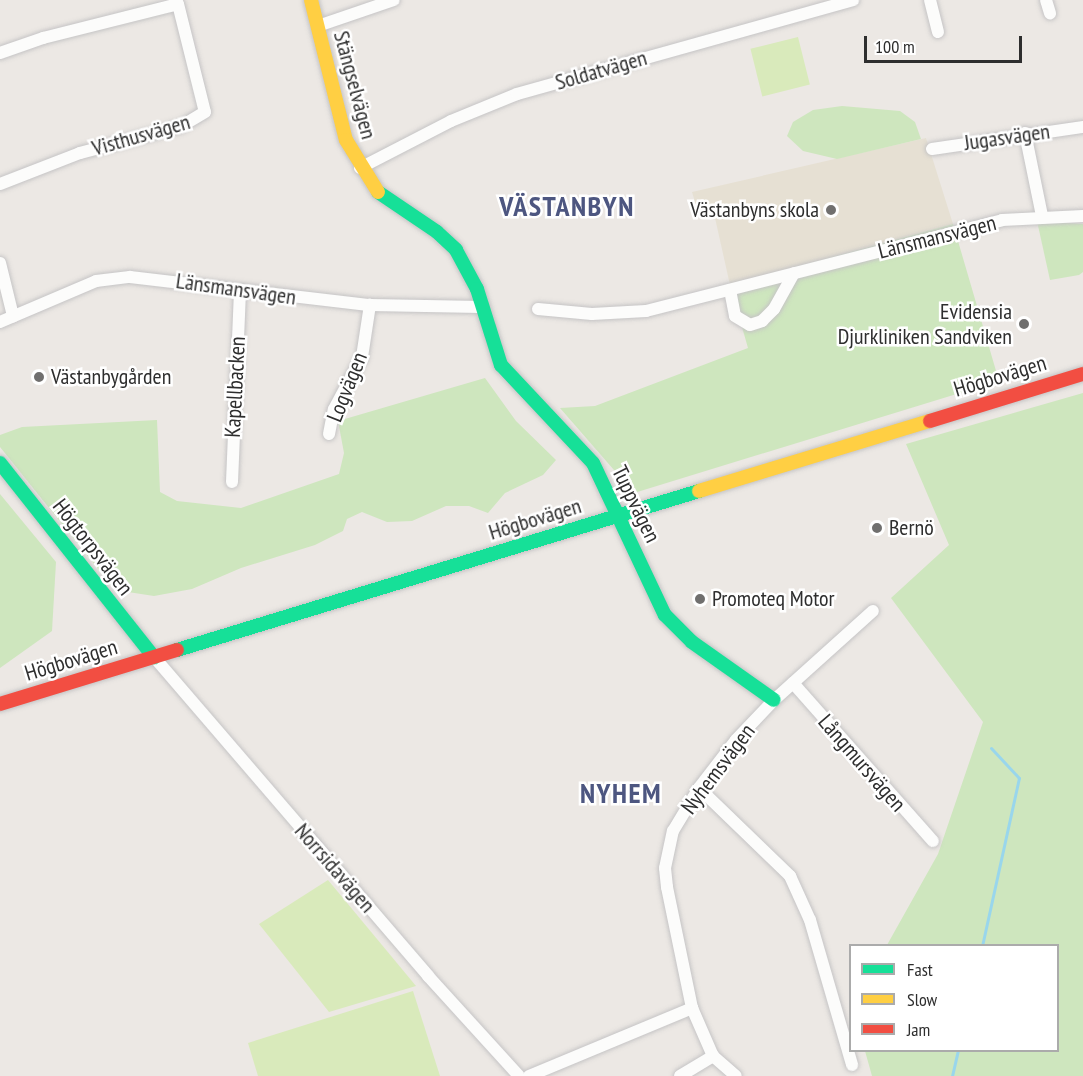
<!DOCTYPE html>
<meta charset="utf-8">
<style>
body{margin:0}
#map{position:relative;width:1083px;height:1076px;overflow:hidden;background:#ece8e4;font-family:"PT Sans Narrow",sans-serif}
div>[style]{position:absolute}
.education>*{inset:0;background:#e6e0d3}
.green>*{inset:0;background:#cee6be}
.pitch>*{inset:0;background:#d9eabb;transform-origin:0 0}
.stream>*{height:3px;margin:-1.5px;padding:0 1.5px;transform-origin:1.5px;border-radius:1.5px;background:#99d6ec}
.roads{filter:drop-shadow(0 0 2px #c5c4c5) drop-shadow(0 0 2px #c5c4c5)}
.street>*{height:12px;margin:-6px;padding:0 6px;transform-origin:6px;border-radius:6px;background:#fcfcfb}
.fast>*{height:14px;margin:-7px;padding:0 7px;transform-origin:7px;border-radius:7px;background:#16e098}
.slow>*{height:14px;margin:-7px;padding:0 7px;transform-origin:7px;border-radius:7px;background:#ffcf43}
.jam>*{height:14px;margin:-7px;padding:0 7px;transform-origin:7px;border-radius:7px;background:#f24e42}
.dots>*{width:16px;height:16px;translate:-50% -50%;box-sizing:border-box;border:3px solid #fff;border-radius:50%}
span{translate:-50% -50%;white-space:nowrap;text-align:center;line-height:1.15;-webkit-text-stroke:5px #fff;paint-order:stroke}
.street-label{font-size:22px;color:#2e2e2e}
.poi-label{font-size:22px;color:#2e2e2e}
.right{translate:-100% -50%;text-align:right}
.left{translate:0 -50%;text-align:left}
.district-label{font-size:28px;color:#4d5680;font-weight:700;letter-spacing:1.5px}
.legend{position:absolute;left:849px;top:944px;width:210px;height:108px;box-sizing:border-box;background:#fff;border:2px solid #ababab;margin:0;padding:8px 10px;list-style:none;font-size:18px;color:#2e2e2e}
.legend li{display:flex;align-items:center;gap:12px;height:30px}
.legend b{width:30px;border:2px solid #ababab}
.scale{position:absolute;left:864px;top:36px;width:158px;height:27px;box-sizing:border-box;border:3px solid #2e2e2e;border-top:0;padding-left:8px;font-size:18px;line-height:21px;white-space:nowrap;color:#2e2e2e;-webkit-text-stroke:4px #fff;paint-order:stroke}
</style>
<div id="map">
<div class="education">
<i style="clip-path:polygon(926px 138px,953px 224px,730px 285px,713px 209px,698px 212px,692px 192px)"></i>
</div>
<div class="green">
<i style="clip-path:polygon(842px 106px,900px 111px,915px 122px,921px 139px,837px 159px,803px 151px,787px 136px,793px 122px,813px 110px)"></i>
<i style="clip-path:polygon(1037px 221px,1083px 224px,1083px 272px,1079px 275px,1050px 280px)"></i>
<i style="clip-path:polygon(953px 224px,999px 381px,634px 493px,560px 408px,595px 406px,748px 348px,730px 285px)"></i>
<i style="clip-path:polygon(485px 378px,516px 421px,556px 460px,543px 475px,505px 493px,488px 513px,469px 506px,446px 506px,412px 521px,387px 522px,362px 512px,347px 519px,343px 531px,315px 545px,241px 568px,192px 589px,154px 596px,115px 590px,0 447px,0 435px,22px 427px,157px 420px,160px 492px,177px 501px,241px 508px,339px 474px,344px 453px,338px 421px)"></i>
<i style="clip-path:polygon(1083px 393px,1083px 1076px,872px 1076px,865px 1051px,1058px 1050px,1058px 946px,887px 945px,938px 854px,983px 722px,891px 598px,949px 545px,906px 444px)"></i>
<i style="clip-path:polygon(0 494px,56px 562px,52px 631px,0 668px)"></i>
</div>
<div class="pitch">
<i style="left:798px;top:37px;width:49px;height:49px;rotate:76deg"></i>
<i style="clip-path:polygon(328px 880px,416px 986px,329px 1012px,259px 924px)"></i>
<i style="clip-path:polygon(413px 991px,440px 1076px,258px 1076px,248px 1043px)"></i>
</div>
<div class="stream">
<i style="left:982px;top:946px;width:172px;rotate:-77.6deg"></i>
<i style="left:1019px;top:778px;width:41px;rotate:-133deg"></i>
<i style="left:952px;top:1076px;width:27px;rotate:-77deg"></i>
</div>
<div class="roads">
<div class="street">
<i style="left:930px;top:0;width:33px;rotate:76deg"></i>
<i style="left:1046px;top:0;width:14px;rotate:73deg"></i>
<i style="left:318px;top:26px;width:80px;rotate:-18.9deg"></i>
<i style="left:0;top:53px;width:46px;rotate:-19.2deg"></i>
<i style="left:43px;top:38px;width:139px;rotate:-14.1deg"></i>
<i style="left:178px;top:4px;width:111px;rotate:76deg"></i>
<i style="left:205px;top:112px;width:27px;rotate:149deg"></i>
<i style="left:182px;top:126px;width:106px;rotate:165.2deg"></i>
<i style="left:80px;top:153px;width:86px;rotate:158.8deg"></i>
<i style="left:1025px;top:133px;width:85px;rotate:78.4deg"></i>
<i style="left:932px;top:149px;width:153px;rotate:-8.3deg"></i>
<i style="left:360px;top:168px;width:102px;rotate:-27.3deg"></i>
<i style="left:451px;top:121px;width:71px;rotate:-22.2deg"></i>
<i style="left:517px;top:94px;width:349px;rotate:-15.6deg"></i>
<i style="left:0;top:263px;width:55px;rotate:76.2deg"></i>
<i style="left:730px;top:290px;width:26px;rotate:79deg"></i>
<i style="left:735px;top:316px;width:17px;rotate:31deg"></i>
<i style="left:750px;top:325px;width:13px;rotate:-18deg"></i>
<i style="left:762px;top:321px;width:17px;rotate:-45deg"></i>
<i style="left:774px;top:309px;width:41px;rotate:-60.9deg"></i>
<i style="left:538px;top:309px;width:54px;rotate:5.3deg"></i>
<i style="left:592px;top:314px;width:54px;rotate:-3.2deg"></i>
<i style="left:646px;top:311px;width:367px;rotate:-14.3deg"></i>
<i style="left:1002px;top:220px;width:81px;rotate:-2.8deg"></i>
<i style="left:0;top:322px;width:104px;rotate:-23.1deg"></i>
<i style="left:96px;top:281px;width:34px;rotate:-7deg"></i>
<i style="left:130px;top:277px;width:242px;rotate:6.7deg"></i>
<i style="left:370px;top:305px;width:111px;rotate:1deg"></i>
<i style="left:329px;top:434px;width:25px;rotate:-79deg"></i>
<i style="left:334px;top:409px;width:59px;rotate:-61.7deg"></i>
<i style="left:362px;top:357px;width:53px;rotate:-81.3deg"></i>
<i style="left:232px;top:482px;width:190px;rotate:-87.6deg"></i>
<i style="left:154px;top:657px;width:421px;rotate:49.3deg"></i>
<i style="left:428px;top:976px;width:135px;rotate:47.7deg"></i>
<i style="left:793px;top:683px;width:211px;rotate:48.5deg"></i>
<i style="left:699px;top:788px;width:127px;rotate:44deg"></i>
<i style="left:790px;top:876px;width:48px;rotate:65.6deg"></i>
<i style="left:810px;top:920px;width:151px;rotate:73.8deg"></i>
<i style="left:692px;top:1008px;width:52px;rotate:66.4deg"></i>
<i style="left:713px;top:1056px;width:30px;rotate:41deg"></i>
<i style="left:529px;top:1076px;width:177px;rotate:-22.6deg"></i>
<i style="left:692px;top:1008px;width:124px;rotate:-101.7deg"></i>
<i style="left:667px;top:887px;width:19px;rotate:-96deg"></i>
<i style="left:665px;top:868px;width:38px;rotate:-78deg"></i>
<i style="left:673px;top:831px;width:50px;rotate:-58.8deg"></i>
<i style="left:699px;top:788px;width:61px;rotate:-52.4deg"></i>
<i style="left:736px;top:740px;width:55px;rotate:-46.5deg"></i>
<i style="left:774px;top:700px;width:133px;rotate:-42deg"></i>
<i style="left:680px;top:1076px;width:39px;rotate:-31deg"></i>
</div>
<div class="fast">
<i style="left:378px;top:192px;width:71px;rotate:34.1deg"></i>
<i style="left:437px;top:232px;width:26px;rotate:43deg"></i>
<i style="left:456px;top:250px;width:44px;rotate:61.7deg"></i>
<i style="left:477px;top:289px;width:80px;rotate:72.5deg"></i>
<i style="left:501px;top:365px;width:134px;rotate:46.8deg"></i>
<i style="left:593px;top:463px;width:168px;rotate:64.7deg"></i>
<i style="left:665px;top:615px;width:38px;rotate:45deg"></i>
<i style="left:692px;top:642px;width:100px;rotate:35.3deg"></i>
<i style="left:0;top:463px;width:248px;rotate:51.6deg"></i>
<i style="left:177px;top:650px;width:546px;rotate:-16.94deg"></i>
</div>
<div class="slow">
<i style="left:311px;top:0;width:144px;rotate:76deg"></i>
<i style="left:346px;top:140px;width:61px;rotate:58.4deg"></i>
<i style="left:699px;top:491px;width:241px;rotate:-16.9deg"></i>
</div>
<div class="jam">
<i style="left:930px;top:421px;width:160px;rotate:-17.1deg"></i>
<i style="left:0;top:704px;width:185px;rotate:-17deg"></i>
</div>
</div>
<div class="dots">
<i style="left:831px;top:210px;background:#706f6e"></i>
<i style="left:1024px;top:324px;background:#706f6e"></i>
<i style="left:39px;top:377px;background:#706f6e"></i>
<i style="left:877px;top:528px;background:#706f6e"></i>
<i style="left:700px;top:599px;background:#706f6e"></i>
</div>
<div class="street-label">
<span style="left:601px;top:70px;rotate:-16deg">Soldatvägen</span>
<span style="left:355px;top:85px;rotate:75deg">Stängselvägen</span>
<span style="left:141px;top:135px;rotate:-16deg">Visthusvägen</span>
<span style="left:1007px;top:137px;rotate:-8deg">Jugasvägen</span>
<span style="left:937px;top:237px;rotate:-14deg">Länsmansvägen</span>
<span style="left:236px;top:289px;rotate:8deg">Länsmansvägen</span>
<span style="left:1000px;top:376px;rotate:-17deg">Högbovägen</span>
<span style="left:235px;top:387px;rotate:-87deg">Kapellbacken</span>
<span style="left:347px;top:387px;rotate:-68deg">Logvägen</span>
<span style="left:636px;top:504px;rotate:64deg">Tuppvägen</span>
<span style="left:535px;top:519px;rotate:-17deg">Högbovägen</span>
<span style="left:93px;top:547px;rotate:52deg">Högtorpsvägen</span>
<span style="left:71px;top:660px;rotate:-17deg">Högbovägen</span>
<span style="left:862px;top:763px;rotate:49deg">Långmursvägen</span>
<span style="left:718px;top:769px;rotate:-53deg">Nyhemsvägen</span>
<span style="left:335px;top:868px;rotate:49deg">Norrsidavägen</span>
</div>
<div class="poi-label">
<span class="right" style="left:819px;top:210px">Västanbyns skola</span>
<span class="right" style="left:1012px;top:324px">Evidensia<br>Djurkliniken Sandviken</span>
<span class="left" style="left:51px;top:377px">Västanbygården</span>
<span class="left" style="left:889px;top:528px">Bernö</span>
<span class="left" style="left:712px;top:599px">Promoteq Motor</span>
</div>
<div class="district-label">
<span style="left:567px;top:206px">VÄSTANBYN</span>
<span style="left:621px;top:793px">NYHEM</span>
</div>
<ul class="legend">
<li><b style="height:8px;background:#16e098"></b>Fast</li>
<li><b style="height:8px;background:#ffcf43"></b>Slow</li>
<li><b style="height:8px;background:#f24e42"></b>Jam</li>
</ul>
<div class="scale">100 m</div>
</div>
